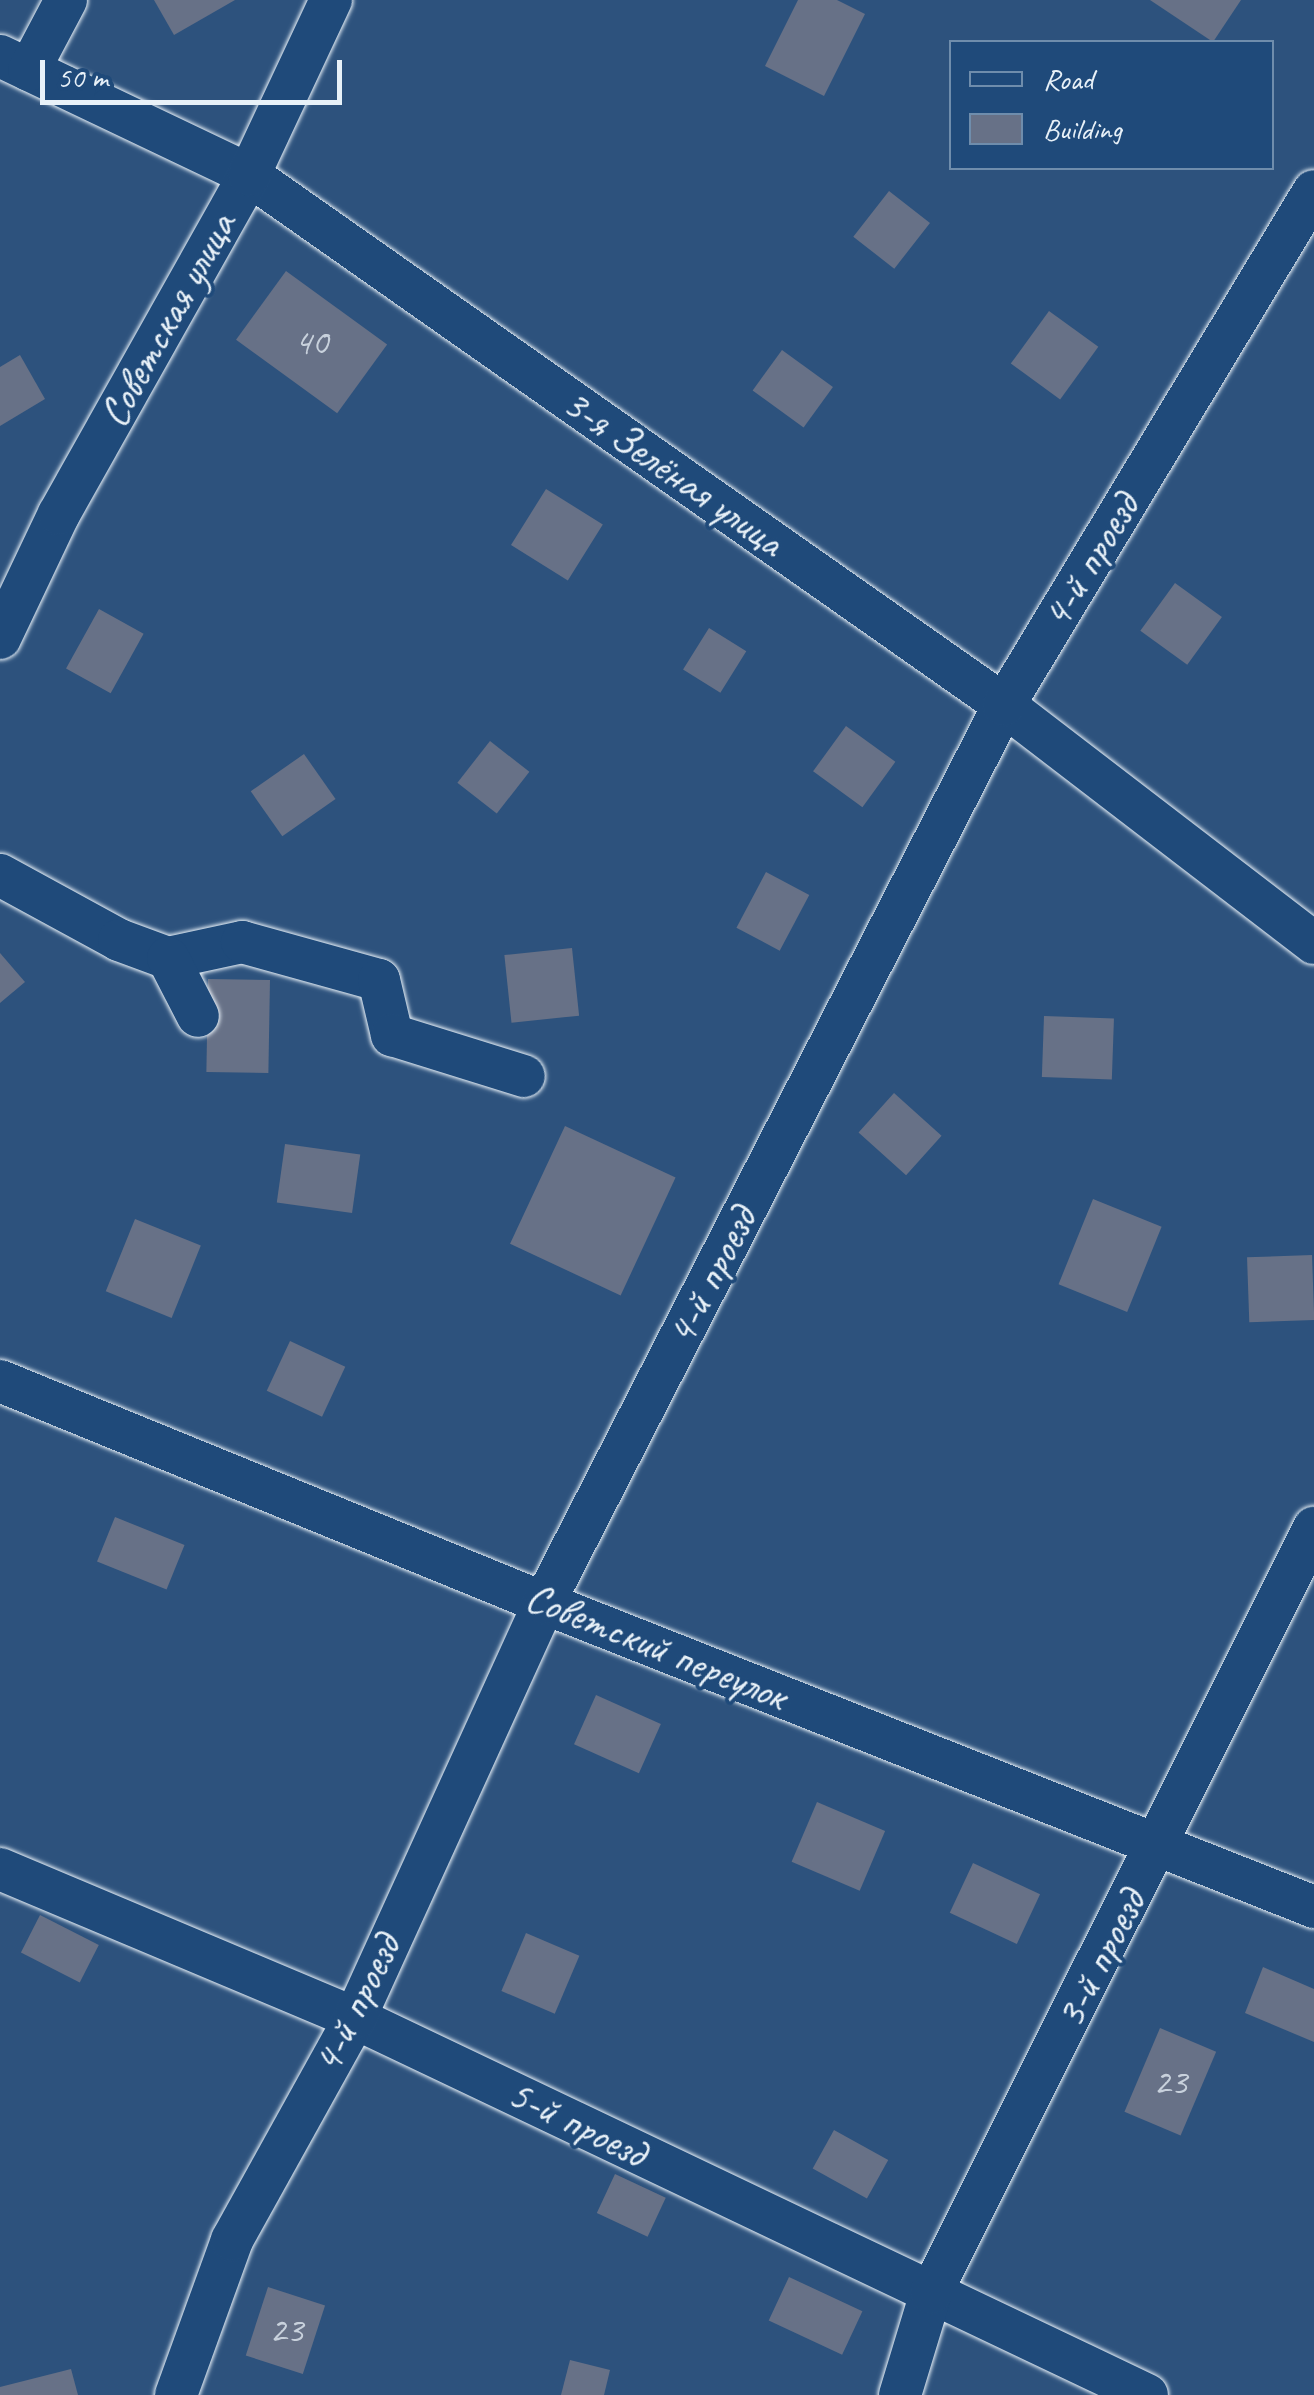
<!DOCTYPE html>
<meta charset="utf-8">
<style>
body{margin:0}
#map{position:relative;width:1314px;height:2395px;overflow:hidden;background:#2d527d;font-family:Caveat,sans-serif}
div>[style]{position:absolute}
.building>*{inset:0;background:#677187;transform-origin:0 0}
.roads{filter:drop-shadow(0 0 2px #e8f1f8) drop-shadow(0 0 2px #e8f1f8)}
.minor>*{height:42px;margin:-21px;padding:0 21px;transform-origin:21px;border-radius:21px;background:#1f4a7a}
span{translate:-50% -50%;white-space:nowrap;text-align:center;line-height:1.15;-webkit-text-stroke:8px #1f4a7a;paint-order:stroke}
.number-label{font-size:38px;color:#c8d1dc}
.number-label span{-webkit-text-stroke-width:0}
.street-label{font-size:42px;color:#e8f1f8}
.legend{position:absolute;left:949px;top:40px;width:325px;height:130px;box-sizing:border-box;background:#1f4a7a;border:2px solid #6f8dac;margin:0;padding:12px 18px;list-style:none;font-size:30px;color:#e8f1f8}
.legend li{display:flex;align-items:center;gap:20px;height:50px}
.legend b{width:50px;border:2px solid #6f8dac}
.scale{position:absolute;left:40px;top:60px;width:302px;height:45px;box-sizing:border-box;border:5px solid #e8f1f8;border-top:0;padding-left:12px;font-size:30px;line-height:35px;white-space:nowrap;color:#e8f1f8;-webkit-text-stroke:8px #1f4a7a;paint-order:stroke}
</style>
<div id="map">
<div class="building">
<i style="clip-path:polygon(154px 0,235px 0,174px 35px)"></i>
<i style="clip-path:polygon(798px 0,837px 0,865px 14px,824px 96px,765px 66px)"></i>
<i style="clip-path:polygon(1150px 0,1241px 0,1213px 42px)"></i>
<i style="left:889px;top:191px;width:52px;height:58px;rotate:38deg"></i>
<i style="left:286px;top:271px;width:125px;height:85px;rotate:36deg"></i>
<i style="left:1049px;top:311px;width:61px;height:65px;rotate:36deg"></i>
<i style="left:782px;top:350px;width:63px;height:50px;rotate:36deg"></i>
<i style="clip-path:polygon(20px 355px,45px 399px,0 426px,0 367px)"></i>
<i style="left:546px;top:489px;width:67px;height:66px;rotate:32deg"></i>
<i style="left:1175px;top:583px;width:58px;height:59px;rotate:36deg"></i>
<i style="left:99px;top:609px;width:51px;height:68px;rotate:29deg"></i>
<i style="left:709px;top:628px;width:44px;height:49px;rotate:32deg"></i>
<i style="left:846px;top:726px;width:61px;height:56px;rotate:36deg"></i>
<i style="left:490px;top:741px;width:50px;height:53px;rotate:38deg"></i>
<i style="left:304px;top:754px;width:55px;height:65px;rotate:55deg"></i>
<i style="left:766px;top:872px;width:49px;height:63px;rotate:28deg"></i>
<i style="left:572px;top:948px;width:68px;height:68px;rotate:84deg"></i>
<i style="clip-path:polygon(0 953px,25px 982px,0 1003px)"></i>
<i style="left:208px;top:979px;width:62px;height:93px;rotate:1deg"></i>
<i style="left:1044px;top:1016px;width:70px;height:61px;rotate:2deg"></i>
<i style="left:894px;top:1093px;width:64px;height:53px;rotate:42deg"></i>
<i style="left:565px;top:1126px;width:122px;height:130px;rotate:25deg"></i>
<i style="left:285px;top:1144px;width:76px;height:59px;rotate:8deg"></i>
<i style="left:1093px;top:1199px;width:74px;height:92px;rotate:22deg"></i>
<i style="left:135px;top:1219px;width:71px;height:78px;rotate:22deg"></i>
<i style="left:1312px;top:1255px;width:65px;height:65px;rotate:88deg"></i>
<i style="left:290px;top:1341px;width:61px;height:55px;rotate:25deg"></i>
<i style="left:115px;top:1517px;width:75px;height:48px;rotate:22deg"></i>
<i style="left:596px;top:1695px;width:71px;height:54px;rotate:24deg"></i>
<i style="left:817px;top:1802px;width:74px;height:65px;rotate:23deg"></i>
<i style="left:973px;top:1863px;width:74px;height:55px;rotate:25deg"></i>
<i style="left:40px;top:1915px;width:66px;height:42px;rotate:27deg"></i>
<i style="left:526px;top:1933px;width:58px;height:63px;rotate:23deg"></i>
<i style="clip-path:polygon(1263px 1967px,1314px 1989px,1314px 2042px,1245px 2013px)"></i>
<i style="left:1160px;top:2028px;width:61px;height:91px;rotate:23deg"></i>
<i style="left:834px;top:2130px;width:62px;height:44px;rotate:29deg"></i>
<i style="left:615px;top:2174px;width:56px;height:43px;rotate:25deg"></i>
<i style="left:789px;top:2277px;width:81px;height:48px;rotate:25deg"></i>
<i style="left:268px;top:2287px;width:60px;height:72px;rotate:18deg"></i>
<i style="clip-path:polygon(570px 2360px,610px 2370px,604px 2395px,561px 2395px)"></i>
<i style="clip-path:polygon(71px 2369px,78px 2395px,0 2395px,0 2387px)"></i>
</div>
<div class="roads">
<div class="minor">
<i style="left:0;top:56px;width:276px;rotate:25.5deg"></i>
<i style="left:249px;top:175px;width:922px;rotate:35.07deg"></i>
<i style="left:1004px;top:705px;width:391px;rotate:37.5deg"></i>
<i style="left:29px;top:70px;width:79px;rotate:-62.1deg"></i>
<i style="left:0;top:638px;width:137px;rotate:-64.6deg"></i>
<i style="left:59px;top:514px;width:389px;rotate:-60.7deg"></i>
<i style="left:249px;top:175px;width:193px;rotate:-64.9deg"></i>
<i style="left:0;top:875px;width:136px;rotate:28.6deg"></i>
<i style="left:119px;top:940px;width:52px;rotate:20.2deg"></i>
<i style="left:168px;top:958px;width:76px;rotate:-12.2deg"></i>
<i style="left:242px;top:942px;width:142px;rotate:15.5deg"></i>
<i style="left:379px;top:980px;width:57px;rotate:76.7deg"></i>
<i style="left:392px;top:1035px;width:138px;rotate:17.3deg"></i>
<i style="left:168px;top:958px;width:65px;rotate:62.7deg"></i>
<i style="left:0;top:1381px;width:588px;rotate:22.2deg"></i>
<i style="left:544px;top:1603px;width:828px;rotate:21.54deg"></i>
<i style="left:0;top:1869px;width:385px;rotate:22.8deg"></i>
<i style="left:355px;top:2018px;width:877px;rotate:25.45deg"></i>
<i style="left:176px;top:2395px;width:165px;rotate:-70.1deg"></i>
<i style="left:232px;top:2240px;width:254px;rotate:-61deg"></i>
<i style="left:355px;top:2018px;width:456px;rotate:-65.5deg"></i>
<i style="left:544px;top:1603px;width:1009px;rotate:-62.88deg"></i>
<i style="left:1004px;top:705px;width:600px;rotate:-58.91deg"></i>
<i style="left:900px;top:2395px;width:107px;rotate:-73.1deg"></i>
<i style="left:931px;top:2293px;width:856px;rotate:-63.4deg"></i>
</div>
</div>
<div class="number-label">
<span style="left:311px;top:342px">40</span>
<span style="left:1170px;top:2082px">23</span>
<span style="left:286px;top:2330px">23</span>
</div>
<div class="street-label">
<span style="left:168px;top:320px;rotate:-61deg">Советская улица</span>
<span style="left:673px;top:473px;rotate:35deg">3-я Зелёная улица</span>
<span style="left:1091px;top:561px;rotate:-59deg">4-й проезд</span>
<span style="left:712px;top:1276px;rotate:-63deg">4-й проезд</span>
<span style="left:656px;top:1647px;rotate:22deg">Советский переулок</span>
<span style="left:1101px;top:1959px;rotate:-63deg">3-й проезд</span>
<span style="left:357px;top:2004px;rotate:-64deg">4-й проезд</span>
<span style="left:577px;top:2124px;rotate:26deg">5-й проезд</span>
</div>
<ul class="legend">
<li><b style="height:12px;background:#1f4a7a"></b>Road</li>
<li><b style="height:28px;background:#677187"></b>Building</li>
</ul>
<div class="scale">50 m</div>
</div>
